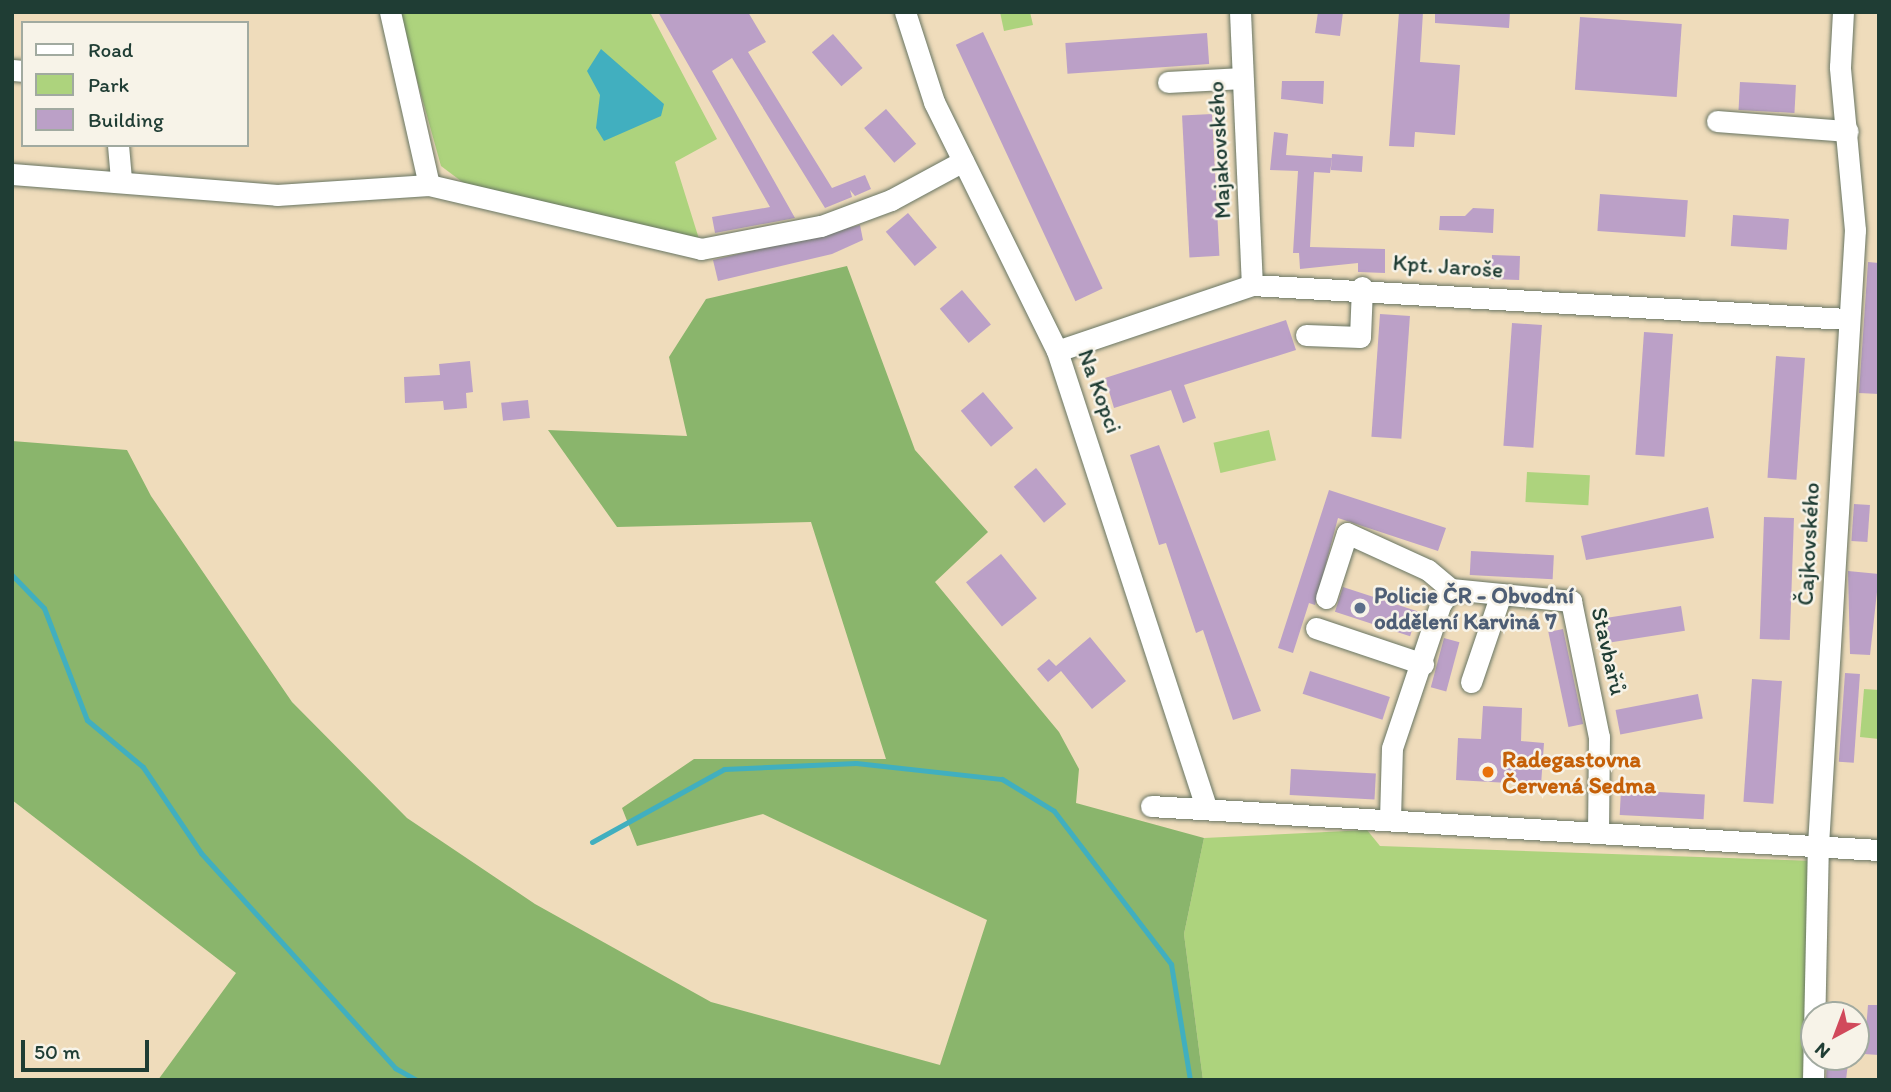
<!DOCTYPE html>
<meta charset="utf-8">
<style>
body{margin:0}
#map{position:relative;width:1891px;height:1092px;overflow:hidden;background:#efdcbb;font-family:Itim,sans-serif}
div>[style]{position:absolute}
.green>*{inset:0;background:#add37d;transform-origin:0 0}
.forest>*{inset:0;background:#8ab56c}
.water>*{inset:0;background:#41afbf}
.stream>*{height:5px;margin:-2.5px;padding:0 2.5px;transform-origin:2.5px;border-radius:2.5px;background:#41afbf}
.building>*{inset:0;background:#bba0c7;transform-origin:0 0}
.roads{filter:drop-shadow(0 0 2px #687563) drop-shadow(0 0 2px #687563)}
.minor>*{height:21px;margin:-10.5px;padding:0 10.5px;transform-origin:10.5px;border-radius:10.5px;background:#fff}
.dots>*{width:19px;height:19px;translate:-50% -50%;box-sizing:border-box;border:4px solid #f7f3e8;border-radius:50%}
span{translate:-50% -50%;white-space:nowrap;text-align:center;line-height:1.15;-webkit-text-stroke:5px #f7f3e8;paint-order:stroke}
.street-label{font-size:23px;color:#1f3d34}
.service-label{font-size:23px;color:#4e5e75;font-weight:700}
.left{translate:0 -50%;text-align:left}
.food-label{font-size:23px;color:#c56008;font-weight:700}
.frame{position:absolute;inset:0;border:14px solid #1f3d34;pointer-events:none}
.legend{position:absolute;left:21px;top:21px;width:228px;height:126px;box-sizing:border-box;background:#f7f3e8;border:2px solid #a1aaa0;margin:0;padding:9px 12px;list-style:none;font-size:21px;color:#1f3d34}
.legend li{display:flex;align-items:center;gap:14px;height:35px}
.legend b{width:35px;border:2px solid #a1aaa0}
.north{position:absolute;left:1800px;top:1001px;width:70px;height:70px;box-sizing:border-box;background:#f7f3e8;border:2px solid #a1aaa0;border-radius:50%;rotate:221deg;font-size:19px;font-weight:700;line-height:28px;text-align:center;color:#1f3d34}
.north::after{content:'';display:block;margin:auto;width:24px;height:32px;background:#d1495b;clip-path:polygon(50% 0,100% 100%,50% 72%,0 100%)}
.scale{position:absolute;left:21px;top:1040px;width:128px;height:32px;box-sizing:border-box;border:4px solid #1f3d34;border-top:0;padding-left:9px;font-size:21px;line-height:24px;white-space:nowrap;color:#1f3d34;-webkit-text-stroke:5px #f7f3e8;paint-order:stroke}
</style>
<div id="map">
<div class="green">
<i style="clip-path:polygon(398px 12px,650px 12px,717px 139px,675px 162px,699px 239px,465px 184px,441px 166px)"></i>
<i style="clip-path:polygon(1000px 12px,1030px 12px,1033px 25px,1004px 31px)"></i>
<i style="left:1269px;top:430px;width:31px;height:57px;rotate:77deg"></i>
<i style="left:1527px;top:472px;width:63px;height:30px;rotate:3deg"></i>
<i style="clip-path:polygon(1864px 689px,1879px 690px,1879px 739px,1860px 737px)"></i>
<i style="clip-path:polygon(1367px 830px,1380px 846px,1814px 861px,1805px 1080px,1203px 1080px,1184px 934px,1204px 838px)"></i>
</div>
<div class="forest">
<i style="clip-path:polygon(847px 266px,915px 450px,988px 532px,935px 582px,1059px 732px,1079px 769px,1076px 803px,1204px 838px,1184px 934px,1203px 1080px,158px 1080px,236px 973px,12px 800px,12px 441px,127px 450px,151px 496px,292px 702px,407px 818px,535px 904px,711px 1002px,940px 1065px,987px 920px,763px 814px,637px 846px,622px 808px,694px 759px,886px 759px,811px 522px,617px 527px,548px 430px,687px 436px,669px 357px,706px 299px)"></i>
</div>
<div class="water">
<i style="clip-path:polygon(601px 49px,664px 104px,661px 116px,604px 141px,596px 128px,600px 95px,587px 71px)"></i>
</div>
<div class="stream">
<i style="left:12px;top:575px;width:46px;rotate:45.9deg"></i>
<i style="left:44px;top:608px;width:120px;rotate:69deg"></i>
<i style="left:87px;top:720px;width:73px;rotate:40deg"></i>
<i style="left:143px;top:767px;width:104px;rotate:56deg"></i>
<i style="left:201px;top:853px;width:290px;rotate:47.9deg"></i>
<i style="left:395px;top:1068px;width:25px;rotate:29deg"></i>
<i style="left:592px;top:842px;width:151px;rotate:-28.9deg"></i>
<i style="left:724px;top:769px;width:132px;rotate:-2.6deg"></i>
<i style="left:856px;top:763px;width:147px;rotate:6.3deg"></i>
<i style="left:1002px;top:779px;width:61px;rotate:31.6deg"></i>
<i style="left:1054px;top:811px;width:193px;rotate:52.6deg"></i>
<i style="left:1171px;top:964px;width:118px;rotate:80.7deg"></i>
</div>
<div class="building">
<i style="clip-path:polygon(658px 12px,748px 12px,766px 42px,748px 52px,832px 188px,865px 175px,871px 189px,855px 196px,850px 190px,852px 197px,825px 208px,732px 58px,712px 71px,795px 218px,715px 233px,712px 217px,770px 207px)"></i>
<i style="clip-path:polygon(1318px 12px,1343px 12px,1340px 36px,1315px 33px)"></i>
<i style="clip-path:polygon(1399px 12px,1423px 12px,1420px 62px,1460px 65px,1455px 135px,1415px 132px,1414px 147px,1389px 146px)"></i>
<i style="clip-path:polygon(1435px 12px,1510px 12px,1509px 28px,1435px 23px)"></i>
<i style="left:1580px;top:17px;width:102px;height:73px;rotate:4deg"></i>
<i style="left:983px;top:32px;width:283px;height:30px;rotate:65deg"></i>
<i style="left:1207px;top:33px;width:31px;height:142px;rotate:86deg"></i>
<i style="left:833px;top:34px;width:45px;height:28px;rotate:49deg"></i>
<i style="clip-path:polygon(1282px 81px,1324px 81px,1323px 104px,1281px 99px)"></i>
<i style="left:1740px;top:82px;width:56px;height:28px;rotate:3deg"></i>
<i style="left:886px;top:109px;width:46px;height:29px;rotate:49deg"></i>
<i style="left:1212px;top:114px;width:142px;height:30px;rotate:87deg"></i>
<i style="clip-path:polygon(1274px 132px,1288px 134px,1286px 155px,1332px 158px,1330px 173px,1314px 172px,1310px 247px,1385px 249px,1385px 273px,1358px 272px,1358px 263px,1300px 269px,1299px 253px,1293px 253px,1298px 171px,1270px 170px)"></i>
<i style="left:1332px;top:154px;width:31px;height:16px;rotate:4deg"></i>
<i style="left:1600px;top:194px;width:88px;height:37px;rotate:4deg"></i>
<i style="clip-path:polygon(1473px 208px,1494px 209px,1493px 233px,1439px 230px,1440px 216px,1465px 216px)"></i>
<i style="left:908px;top:213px;width:45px;height:29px;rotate:50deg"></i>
<i style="left:1733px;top:215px;width:56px;height:31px;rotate:4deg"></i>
<i style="clip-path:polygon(860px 225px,863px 240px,832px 254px,718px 281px,713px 260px)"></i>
<i style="left:1492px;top:255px;width:28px;height:24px;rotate:2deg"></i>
<i style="clip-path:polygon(1868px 262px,1879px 263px,1879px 394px,1859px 393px)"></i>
<i style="left:962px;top:290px;width:45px;height:29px;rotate:50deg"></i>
<i style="left:1380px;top:314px;width:30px;height:123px;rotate:4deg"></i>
<i style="clip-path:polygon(1286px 320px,1296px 350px,1184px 385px,1196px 418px,1183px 423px,1171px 390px,1114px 408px,1105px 378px)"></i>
<i style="left:1512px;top:323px;width:30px;height:123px;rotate:4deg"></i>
<i style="left:1644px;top:332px;width:29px;height:123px;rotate:4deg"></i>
<i style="left:1776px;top:356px;width:29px;height:122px;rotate:4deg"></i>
<i style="clip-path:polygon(470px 361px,473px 392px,466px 393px,467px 408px,444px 410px,443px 401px,405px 403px,404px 377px,440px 375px,439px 364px)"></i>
<i style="left:983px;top:392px;width:47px;height:29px;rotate:50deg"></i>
<i style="left:528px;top:400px;width:18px;height:27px;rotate:84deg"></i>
<i style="clip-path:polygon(1159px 445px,1261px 711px,1233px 720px,1203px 630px,1196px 633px,1166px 543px,1159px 545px,1130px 455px)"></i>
<i style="left:1036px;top:468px;width:47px;height:29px;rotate:50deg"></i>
<i style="clip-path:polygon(1329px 490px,1446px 528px,1438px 551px,1338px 518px,1315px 605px,1309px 603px,1293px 653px,1278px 648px)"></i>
<i style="left:1854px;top:504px;width:16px;height:37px;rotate:4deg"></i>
<i style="clip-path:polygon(1708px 507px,1714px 538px,1586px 560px,1581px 536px)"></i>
<i style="left:1764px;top:517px;width:30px;height:122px;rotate:2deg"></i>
<i style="left:1471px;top:551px;width:83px;height:24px;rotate:3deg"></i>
<i style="left:1001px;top:554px;width:57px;height:45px;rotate:51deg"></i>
<i style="clip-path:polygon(1848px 571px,1879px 574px,1870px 655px,1850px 654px)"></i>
<i style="left:1343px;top:587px;width:79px;height:26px;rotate:18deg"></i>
<i style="left:1681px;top:606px;width:25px;height:84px;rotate:81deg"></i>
<i style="left:1563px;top:629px;width:97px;height:15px;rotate:78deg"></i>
<i style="clip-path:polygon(1090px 637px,1126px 681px,1092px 709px,1061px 671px,1048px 682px,1037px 669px,1049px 659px,1056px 666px)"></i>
<i style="left:1444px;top:638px;width:16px;height:51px;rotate:15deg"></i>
<i style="left:1310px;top:671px;width:84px;height:24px;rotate:18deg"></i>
<i style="left:1845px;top:673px;width:15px;height:89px;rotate:4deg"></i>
<i style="left:1752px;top:679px;width:30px;height:123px;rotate:4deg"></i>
<i style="left:1698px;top:694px;width:25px;height:84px;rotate:79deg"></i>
<i style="clip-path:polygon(1483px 706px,1522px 708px,1521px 741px,1544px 743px,1541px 785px,1456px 780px,1458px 738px,1481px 739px)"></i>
<i style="left:1291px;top:769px;width:85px;height:26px;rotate:3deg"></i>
<i style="left:1621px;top:790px;width:84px;height:25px;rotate:3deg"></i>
<i style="clip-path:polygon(1868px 1005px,1879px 1005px,1879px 1055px,1864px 1054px)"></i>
<i style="clip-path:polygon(1827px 1061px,1848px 1063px,1846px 1080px,1826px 1080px)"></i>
</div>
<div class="roads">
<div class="minor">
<i style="left:390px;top:12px;width:177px;rotate:77.3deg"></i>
<i style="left:429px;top:185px;width:279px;rotate:13.2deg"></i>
<i style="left:701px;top:249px;width:122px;rotate:-10.9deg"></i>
<i style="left:821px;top:226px;width:75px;rotate:-20.4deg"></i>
<i style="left:891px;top:200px;width:82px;rotate:-28.4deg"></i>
<i style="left:905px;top:12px;width:95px;rotate:72.1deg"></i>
<i style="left:934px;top:102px;width:278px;rotate:63.7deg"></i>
<i style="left:1057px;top:351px;width:477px;rotate:71.9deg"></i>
<i style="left:1240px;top:12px;width:273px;rotate:87.5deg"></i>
<i style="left:12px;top:70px;width:11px;rotate:5deg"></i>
<i style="left:1168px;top:82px;width:74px;rotate:-3.1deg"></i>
<i style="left:1717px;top:121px;width:131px;rotate:4.4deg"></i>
<i style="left:118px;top:145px;width:36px;rotate:85deg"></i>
<i style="left:12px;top:174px;width:266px;rotate:4.5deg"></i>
<i style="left:277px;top:195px;width:152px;rotate:-3.8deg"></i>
<i style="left:1306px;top:335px;width:54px;rotate:2.1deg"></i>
<i style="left:1360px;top:337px;width:50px;rotate:-87.7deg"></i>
<i style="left:1057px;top:351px;width:206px;rotate:-18.7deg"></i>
<i style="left:1252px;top:285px;width:596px;rotate:3.27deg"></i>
<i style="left:1326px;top:598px;width:68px;rotate:-72.1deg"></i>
<i style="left:1347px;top:533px;width:89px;rotate:24.6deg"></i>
<i style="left:1428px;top:570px;width:30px;rotate:40deg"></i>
<i style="left:1451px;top:589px;width:121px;rotate:5.7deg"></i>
<i style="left:1571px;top:601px;width:139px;rotate:78.4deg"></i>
<i style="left:1599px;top:737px;width:95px;rotate:90.6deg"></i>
<i style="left:1316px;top:628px;width:113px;rotate:18.6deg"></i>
<i style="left:1471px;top:682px;width:93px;rotate:-71.2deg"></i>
<i style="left:1151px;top:806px;width:729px;rotate:3.46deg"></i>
<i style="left:1390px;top:819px;width:71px;rotate:-88.4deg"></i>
<i style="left:1392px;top:748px;width:151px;rotate:-71.4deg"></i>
<i style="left:1440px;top:605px;width:19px;rotate:-55deg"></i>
<i style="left:1813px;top:1080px;width:235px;rotate:-88.8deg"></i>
<i style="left:1818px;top:845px;width:616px;rotate:-86.56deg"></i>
<i style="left:1855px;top:230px;width:164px;rotate:-95.3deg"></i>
<i style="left:1840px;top:67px;width:55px;rotate:-86.9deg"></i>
</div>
</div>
<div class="dots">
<i style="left:1360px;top:608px;background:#5c6f8a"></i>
<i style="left:1488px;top:772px;background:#e8710a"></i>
</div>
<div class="street-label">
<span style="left:1219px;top:150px;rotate:-93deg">Majakovského</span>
<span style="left:1448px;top:266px;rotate:4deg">Kpt. Jaroše</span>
<span style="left:1100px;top:391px;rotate:70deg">Na Kopci</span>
<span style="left:1808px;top:544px;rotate:-87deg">Čajkovského</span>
<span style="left:1609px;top:651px;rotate:77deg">Stavbařů</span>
</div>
<div class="service-label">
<span class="left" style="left:1374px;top:608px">Policie ČR - Obvodní<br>oddělení Karviná 7</span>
</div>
<div class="food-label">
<span class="left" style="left:1502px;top:772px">Radegastovna<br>Červená Sedma</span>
</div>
<div class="frame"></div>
<ul class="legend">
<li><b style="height:9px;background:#fff"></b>Road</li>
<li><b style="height:19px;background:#add37d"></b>Park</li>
<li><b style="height:19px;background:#bba0c7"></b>Building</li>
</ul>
<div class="north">N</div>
<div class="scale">50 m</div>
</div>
